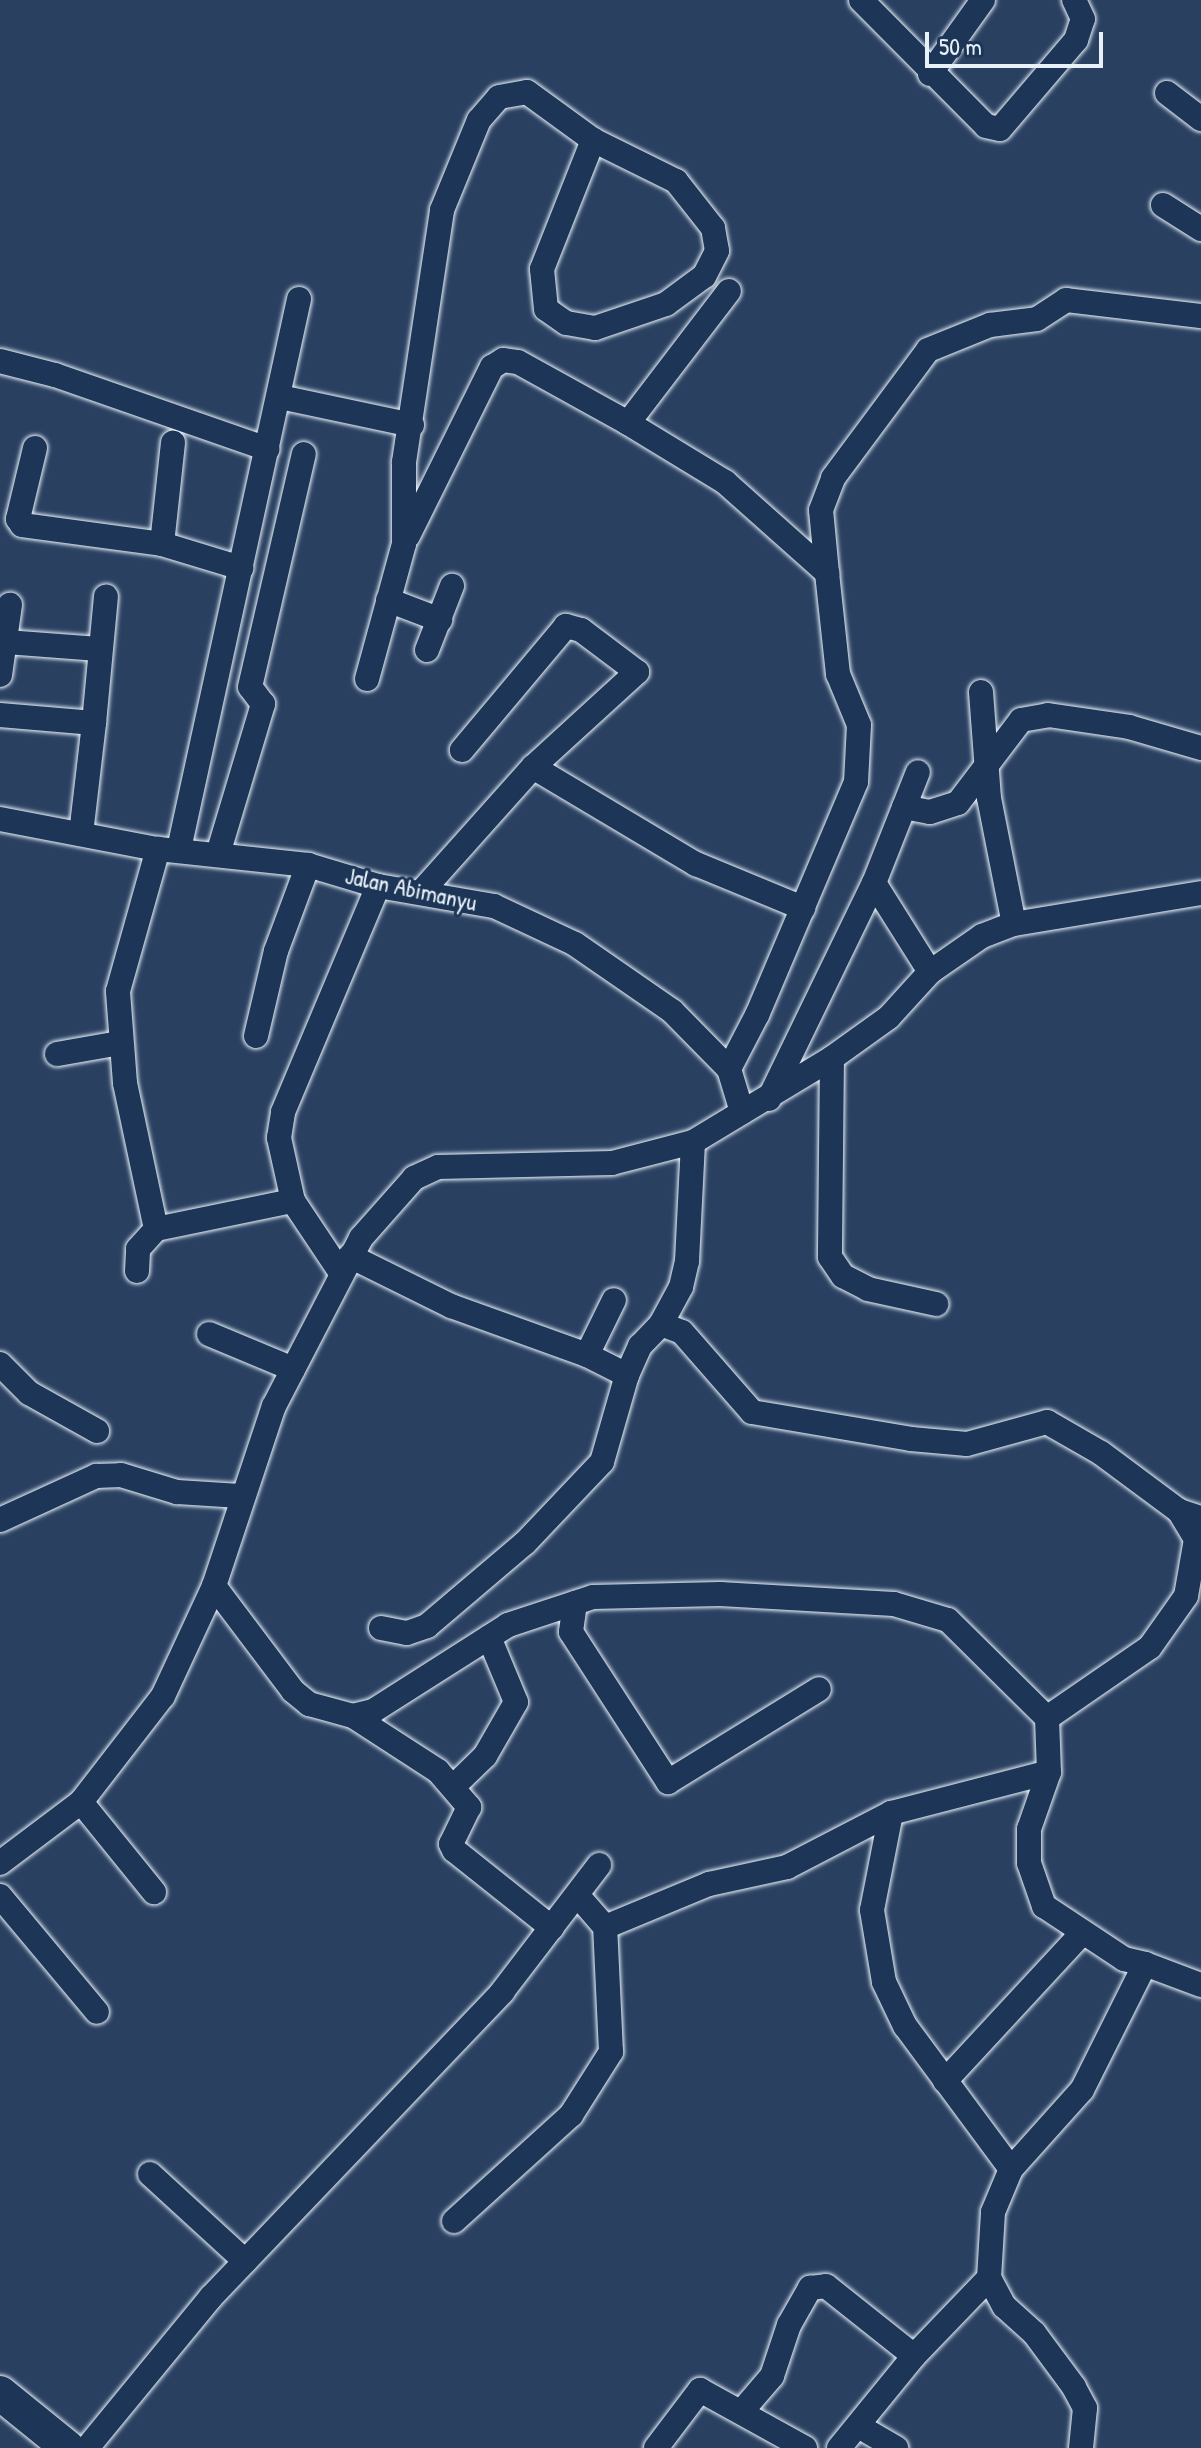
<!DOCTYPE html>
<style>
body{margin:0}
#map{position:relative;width:1201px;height:2448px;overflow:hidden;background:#294061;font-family:"Patrick Hand",sans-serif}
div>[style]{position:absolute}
.roads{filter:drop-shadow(0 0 2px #e8f1f8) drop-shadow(0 0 2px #e8f1f8)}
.street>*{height:24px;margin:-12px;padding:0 12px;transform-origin:12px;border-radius:12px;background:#1d3557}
.secondary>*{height:34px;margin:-17px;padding:0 17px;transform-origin:17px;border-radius:17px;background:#1d3557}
span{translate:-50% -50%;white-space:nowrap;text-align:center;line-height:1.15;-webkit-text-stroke:6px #1d3557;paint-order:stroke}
.street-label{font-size:24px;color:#e8f1f8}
.scale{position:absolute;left:925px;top:32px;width:178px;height:36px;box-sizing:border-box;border:4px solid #e8f1f8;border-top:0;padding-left:10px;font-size:24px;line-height:28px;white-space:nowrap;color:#e8f1f8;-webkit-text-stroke:6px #1d3557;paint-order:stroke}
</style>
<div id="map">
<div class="roads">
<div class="street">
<i style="left:861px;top:0;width:177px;rotate:45.2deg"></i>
<i style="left:986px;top:126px;width:14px;rotate:12deg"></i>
<i style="left:1000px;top:129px;width:117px;rotate:-49.5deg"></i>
<i style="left:1076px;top:40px;width:22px;rotate:-72deg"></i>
<i style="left:1083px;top:19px;width:21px;rotate:-115deg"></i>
<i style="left:930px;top:74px;width:91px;rotate:-54.4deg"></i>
<i style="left:1167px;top:93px;width:43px;rotate:37.4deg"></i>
<i style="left:1163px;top:205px;width:45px;rotate:32.3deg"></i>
<i style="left:0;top:361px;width:57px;rotate:14.3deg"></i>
<i style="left:55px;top:375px;width:225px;rotate:19.2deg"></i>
<i style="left:280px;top:397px;width:135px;rotate:12deg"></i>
<i style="left:628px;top:423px;width:114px;rotate:31.3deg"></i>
<i style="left:725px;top:482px;width:137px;rotate:41.7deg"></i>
<i style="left:827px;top:573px;width:102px;rotate:83.8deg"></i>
<i style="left:838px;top:674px;width:55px;rotate:67.6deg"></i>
<i style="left:859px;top:725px;width:57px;rotate:93deg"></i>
<i style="left:856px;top:782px;width:253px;rotate:113deg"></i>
<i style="left:757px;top:1015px;width:61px;rotate:117.4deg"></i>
<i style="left:35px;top:448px;width:73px;rotate:103.5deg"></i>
<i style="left:18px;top:519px;width:7px;rotate:56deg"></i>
<i style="left:22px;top:525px;width:141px;rotate:7.7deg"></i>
<i style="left:162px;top:544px;width:83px;rotate:16.9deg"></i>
<i style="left:408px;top:536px;width:189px;rotate:-63.6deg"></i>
<i style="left:492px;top:367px;width:13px;rotate:-32deg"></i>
<i style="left:503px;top:360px;width:15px;rotate:8deg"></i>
<i style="left:518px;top:362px;width:126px;rotate:29deg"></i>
<i style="left:628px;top:423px;width:166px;rotate:-52.6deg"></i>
<i style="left:162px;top:544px;width:102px;rotate:-83.8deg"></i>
<i style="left:827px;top:573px;width:63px;rotate:-95.4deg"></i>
<i style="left:821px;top:510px;width:34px;rotate:-69deg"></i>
<i style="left:833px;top:478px;width:159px;rotate:-53.4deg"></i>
<i style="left:928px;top:350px;width:67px;rotate:-22deg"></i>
<i style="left:990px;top:325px;width:47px;rotate:-7.3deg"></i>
<i style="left:1037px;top:319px;width:35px;rotate:-33deg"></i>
<i style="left:1066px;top:300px;width:136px;rotate:6.8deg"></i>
<i style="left:388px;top:600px;width:56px;rotate:21deg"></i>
<i style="left:6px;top:642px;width:93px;rotate:4.3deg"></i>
<i style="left:427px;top:650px;width:69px;rotate:-68.7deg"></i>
<i style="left:0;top:675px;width:71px;rotate:-81.9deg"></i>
<i style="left:367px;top:679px;width:140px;rotate:-74.7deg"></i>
<i style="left:404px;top:544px;width:82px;rotate:-90deg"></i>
<i style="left:404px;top:462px;width:255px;rotate:-81.4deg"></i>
<i style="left:442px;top:210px;width:97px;rotate:-67.7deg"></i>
<i style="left:479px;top:120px;width:30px;rotate:-49deg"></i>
<i style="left:499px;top:97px;width:28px;rotate:-10deg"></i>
<i style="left:527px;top:92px;width:82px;rotate:36deg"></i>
<i style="left:593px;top:140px;width:93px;rotate:26.3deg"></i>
<i style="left:676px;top:181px;width:60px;rotate:51.8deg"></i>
<i style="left:713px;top:228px;width:23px;rotate:80deg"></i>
<i style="left:717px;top:251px;width:28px;rotate:117deg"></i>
<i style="left:704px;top:276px;width:47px;rotate:143.6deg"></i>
<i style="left:666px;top:304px;width:75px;rotate:161.3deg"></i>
<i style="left:595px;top:328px;width:29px;rotate:-170deg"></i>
<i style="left:566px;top:323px;width:24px;rotate:-145deg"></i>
<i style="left:546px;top:309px;width:40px;rotate:-95.7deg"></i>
<i style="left:542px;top:269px;width:139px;rotate:-68.4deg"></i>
<i style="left:981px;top:692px;width:106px;rotate:85.7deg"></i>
<i style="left:989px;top:798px;width:128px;rotate:78.8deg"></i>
<i style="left:0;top:715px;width:94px;rotate:4.9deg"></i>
<i style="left:94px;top:723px;width:127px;rotate:-84.6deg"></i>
<i style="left:533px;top:767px;width:190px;rotate:30.8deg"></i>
<i style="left:696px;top:864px;width:116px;rotate:22.4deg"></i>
<i style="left:904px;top:807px;width:26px;rotate:11deg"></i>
<i style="left:930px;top:812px;width:29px;rotate:-18deg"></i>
<i style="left:958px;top:803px;width:104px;rotate:-52.8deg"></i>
<i style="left:1021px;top:720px;width:27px;rotate:-10deg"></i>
<i style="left:1048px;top:715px;width:82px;rotate:8.4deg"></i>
<i style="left:1129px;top:727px;width:75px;rotate:16.3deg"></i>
<i style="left:0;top:819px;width:161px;rotate:10.8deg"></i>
<i style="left:158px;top:849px;width:151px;rotate:6.1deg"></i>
<i style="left:308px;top:865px;width:73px;rotate:16.7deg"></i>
<i style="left:378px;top:886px;width:118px;rotate:9.8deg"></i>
<i style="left:494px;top:906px;width:89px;rotate:25.1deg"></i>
<i style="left:575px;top:944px;width:118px;rotate:34.6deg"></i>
<i style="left:672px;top:1011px;width:81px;rotate:45.5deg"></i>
<i style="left:729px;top:1069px;width:45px;rotate:73.2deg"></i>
<i style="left:81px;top:834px;width:112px;rotate:-83.3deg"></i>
<i style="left:179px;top:849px;width:563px;rotate:-77.69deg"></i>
<i style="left:218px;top:854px;width:157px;rotate:-73.3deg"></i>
<i style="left:263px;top:704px;width:21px;rotate:-127deg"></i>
<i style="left:250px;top:687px;width:239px;rotate:-77deg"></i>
<i style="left:874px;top:883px;width:105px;rotate:57.8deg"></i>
<i style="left:423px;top:890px;width:165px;rotate:-48.2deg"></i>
<i style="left:533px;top:767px;width:141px;rotate:-42.4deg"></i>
<i style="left:637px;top:672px;width:70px;rotate:-143.1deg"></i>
<i style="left:581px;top:630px;width:16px;rotate:-165deg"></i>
<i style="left:566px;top:626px;width:162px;rotate:130deg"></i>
<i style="left:256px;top:1036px;width:87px;rotate:-76.8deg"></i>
<i style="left:276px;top:951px;width:92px;rotate:-69.6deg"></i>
<i style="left:57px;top:1054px;width:64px;rotate:-9.9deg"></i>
<i style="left:832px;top:1058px;width:199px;rotate:90.6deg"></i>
<i style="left:830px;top:1257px;width:23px;rotate:56deg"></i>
<i style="left:843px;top:1276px;width:28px;rotate:27deg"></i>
<i style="left:868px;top:1289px;width:70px;rotate:12.4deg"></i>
<i style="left:769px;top:1099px;width:240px;rotate:-64.1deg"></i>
<i style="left:874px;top:883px;width:119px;rotate:-68.4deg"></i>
<i style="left:293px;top:1201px;width:65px;rotate:-102.5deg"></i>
<i style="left:279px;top:1138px;width:26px;rotate:-81deg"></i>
<i style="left:283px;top:1112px;width:245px;rotate:-67.2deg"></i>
<i style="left:156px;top:1229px;width:149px;rotate:-102deg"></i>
<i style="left:125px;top:1083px;width:92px;rotate:-94.4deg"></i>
<i style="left:118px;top:991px;width:148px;rotate:-74.3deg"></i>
<i style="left:350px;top:1256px;width:113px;rotate:26.3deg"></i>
<i style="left:451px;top:1306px;width:145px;rotate:19.8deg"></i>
<i style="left:587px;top:1355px;width:45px;rotate:26.6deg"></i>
<i style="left:137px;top:1271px;width:22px;rotate:-87deg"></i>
<i style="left:138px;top:1249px;width:27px;rotate:-48deg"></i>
<i style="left:156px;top:1229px;width:140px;rotate:-11.6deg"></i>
<i style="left:293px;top:1201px;width:87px;rotate:56.3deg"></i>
<i style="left:661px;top:1324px;width:42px;rotate:-61.6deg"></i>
<i style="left:681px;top:1287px;width:27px;rotate:-77deg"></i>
<i style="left:687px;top:1261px;width:119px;rotate:-87.1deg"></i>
<i style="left:209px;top:1334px;width:91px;rotate:22.6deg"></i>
<i style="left:587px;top:1355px;width:61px;rotate:-63.9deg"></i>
<i style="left:0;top:1364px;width:41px;rotate:45deg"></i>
<i style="left:29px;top:1393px;width:78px;rotate:29.2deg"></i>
<i style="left:0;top:1520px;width:106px;rotate:-24.6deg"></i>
<i style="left:96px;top:1476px;width:25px;rotate:-2deg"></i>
<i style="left:121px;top:1475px;width:59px;rotate:16.9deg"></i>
<i style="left:177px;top:1492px;width:63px;rotate:3.6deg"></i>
<i style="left:214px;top:1586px;width:131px;rotate:53deg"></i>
<i style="left:293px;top:1691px;width:21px;rotate:39deg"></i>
<i style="left:309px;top:1704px;width:46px;rotate:15.3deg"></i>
<i style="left:353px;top:1716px;width:101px;rotate:32.9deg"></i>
<i style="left:438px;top:1771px;width:48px;rotate:49.3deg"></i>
<i style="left:469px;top:1807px;width:41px;rotate:115.9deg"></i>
<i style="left:451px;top:1844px;width:7px;rotate:63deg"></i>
<i style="left:454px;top:1850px;width:125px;rotate:38.5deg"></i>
<i style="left:575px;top:1603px;width:29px;rotate:98deg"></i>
<i style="left:571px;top:1632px;width:179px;rotate:57.1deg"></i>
<i style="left:668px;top:1782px;width:177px;rotate:-31.6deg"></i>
<i style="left:381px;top:1628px;width:26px;rotate:11deg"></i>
<i style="left:407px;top:1633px;width:21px;rotate:-19deg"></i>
<i style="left:427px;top:1626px;width:128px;rotate:-40.3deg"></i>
<i style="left:525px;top:1543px;width:112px;rotate:-46.5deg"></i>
<i style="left:602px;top:1462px;width:91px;rotate:-74deg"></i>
<i style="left:627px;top:1375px;width:32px;rotate:-66deg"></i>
<i style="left:640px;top:1346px;width:30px;rotate:-46deg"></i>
<i style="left:661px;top:1324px;width:22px;rotate:21deg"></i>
<i style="left:682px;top:1332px;width:106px;rotate:48.8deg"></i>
<i style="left:752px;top:1412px;width:161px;rotate:9.6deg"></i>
<i style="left:911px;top:1439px;width:56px;rotate:5.1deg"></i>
<i style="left:967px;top:1444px;width:83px;rotate:-15.4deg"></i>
<i style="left:1047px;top:1422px;width:62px;rotate:29.9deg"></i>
<i style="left:1101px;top:1453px;width:97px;rotate:36.6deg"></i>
<i style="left:1179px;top:1511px;width:23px;rotate:18deg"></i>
<i style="left:353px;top:1716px;width:21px;rotate:-14deg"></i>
<i style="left:373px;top:1711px;width:160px;rotate:-32.5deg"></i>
<i style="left:508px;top:1625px;width:89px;rotate:-18.2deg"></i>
<i style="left:593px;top:1597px;width:127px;rotate:-1.4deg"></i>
<i style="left:720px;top:1594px;width:174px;rotate:3.3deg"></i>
<i style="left:894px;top:1604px;width:56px;rotate:16.5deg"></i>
<i style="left:948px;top:1620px;width:139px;rotate:44.7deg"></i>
<i style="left:1047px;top:1718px;width:54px;rotate:87.9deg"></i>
<i style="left:1049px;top:1772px;width:60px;rotate:109.3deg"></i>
<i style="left:1029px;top:1829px;width:34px;rotate:90deg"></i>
<i style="left:1029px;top:1863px;width:46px;rotate:70.8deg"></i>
<i style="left:1044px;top:1906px;width:96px;rotate:33.5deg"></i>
<i style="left:1124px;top:1959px;width:22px;rotate:13deg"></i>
<i style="left:1047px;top:1718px;width:125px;rotate:-34.6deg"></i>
<i style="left:1150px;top:1647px;width:62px;rotate:-54.8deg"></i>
<i style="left:1186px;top:1596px;width:58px;rotate:-80deg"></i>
<i style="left:1196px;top:1539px;width:33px;rotate:-121deg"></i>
<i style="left:453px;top:1787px;width:45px;rotate:-44.1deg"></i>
<i style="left:485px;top:1756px;width:62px;rotate:-60.1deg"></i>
<i style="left:516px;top:1702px;width:70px;rotate:-112.6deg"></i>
<i style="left:81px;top:1802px;width:116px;rotate:51deg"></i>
<i style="left:0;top:1863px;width:101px;rotate:-37deg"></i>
<i style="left:81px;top:1802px;width:134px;rotate:-52.3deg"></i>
<i style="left:163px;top:1696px;width:121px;rotate:-65.1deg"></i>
<i style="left:214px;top:1586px;width:190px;rotate:-71.6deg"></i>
<i style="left:274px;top:1406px;width:189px;rotate:-62.6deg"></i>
<i style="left:361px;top:1238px;width:80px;rotate:-48.5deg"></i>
<i style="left:414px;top:1178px;width:26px;rotate:-25deg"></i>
<i style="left:438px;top:1167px;width:174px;rotate:-1.3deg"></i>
<i style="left:612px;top:1163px;width:84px;rotate:-14.5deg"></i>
<i style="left:693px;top:1142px;width:162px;rotate:-31.1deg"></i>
<i style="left:832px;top:1058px;width:70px;rotate:-35.7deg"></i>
<i style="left:889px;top:1017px;width:61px;rotate:-47.7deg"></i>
<i style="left:930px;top:972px;width:63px;rotate:-34.7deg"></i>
<i style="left:982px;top:936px;width:34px;rotate:-21deg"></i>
<i style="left:1014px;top:924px;width:190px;rotate:-9.4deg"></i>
<i style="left:0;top:1896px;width:151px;rotate:50.1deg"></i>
<i style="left:579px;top:1897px;width:40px;rotate:49deg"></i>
<i style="left:605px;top:1927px;width:113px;rotate:-22.5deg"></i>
<i style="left:709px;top:1884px;width:80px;rotate:-12.3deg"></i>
<i style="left:787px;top:1867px;width:117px;rotate:-27.4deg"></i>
<i style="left:945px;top:2081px;width:202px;rotate:-47.2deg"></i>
<i style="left:1011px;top:2169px;width:178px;rotate:-126.5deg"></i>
<i style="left:905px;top:2026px;width:49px;rotate:-115.5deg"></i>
<i style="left:884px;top:1982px;width:73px;rotate:-99.5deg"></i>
<i style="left:872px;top:1910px;width:99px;rotate:-78.9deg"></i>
<i style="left:891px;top:1813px;width:163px;rotate:-14.5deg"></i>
<i style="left:150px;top:2174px;width:129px;rotate:42.5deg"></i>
<i style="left:454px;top:2221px;width:158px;rotate:-42.2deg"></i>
<i style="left:571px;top:2115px;width:75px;rotate:-57.6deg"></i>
<i style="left:611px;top:2052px;width:125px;rotate:-92.7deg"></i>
<i style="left:742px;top:2411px;width:46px;rotate:-49.4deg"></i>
<i style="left:772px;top:2376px;width:54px;rotate:-71.6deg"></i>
<i style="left:789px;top:2325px;width:43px;rotate:-60.4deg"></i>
<i style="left:810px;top:2288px;width:16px;rotate:-7deg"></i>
<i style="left:826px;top:2286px;width:112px;rotate:38.5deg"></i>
<i style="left:860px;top:2427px;width:42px;rotate:30.3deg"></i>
<i style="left:87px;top:2448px;width:195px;rotate:-50.6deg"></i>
<i style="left:211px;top:2297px;width:422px;rotate:-46.3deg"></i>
<i style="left:502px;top:1992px;width:160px;rotate:-52.6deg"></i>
<i style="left:656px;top:2448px;width:73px;rotate:-52.8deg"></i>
<i style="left:700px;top:2390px;width:120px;rotate:28.9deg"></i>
<i style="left:839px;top:2448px;width:119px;rotate:-50.8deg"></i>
<i style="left:914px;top:2356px;width:108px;rotate:-46.1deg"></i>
<i style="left:1081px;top:2448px;width:40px;rotate:-84.3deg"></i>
<i style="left:1085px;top:2408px;width:24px;rotate:-118deg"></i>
<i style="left:1074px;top:2387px;width:67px;rotate:-126.5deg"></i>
<i style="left:1034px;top:2333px;width:40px;rotate:-138deg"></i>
<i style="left:1004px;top:2306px;width:32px;rotate:-118deg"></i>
<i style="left:989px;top:2278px;width:66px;rotate:-86.5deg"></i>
<i style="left:993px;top:2212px;width:47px;rotate:-67.3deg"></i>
<i style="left:1011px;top:2169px;width:106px;rotate:-48.1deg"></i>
<i style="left:1082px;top:2090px;width:141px;rotate:-63.4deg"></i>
<i style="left:1145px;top:1964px;width:60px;rotate:20.6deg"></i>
</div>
<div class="secondary">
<i style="left:0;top:2393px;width:87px;rotate:39deg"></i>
</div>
</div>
<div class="street-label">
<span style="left:411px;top:889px;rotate:12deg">Jalan Abimanyu</span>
</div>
<div class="scale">50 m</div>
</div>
